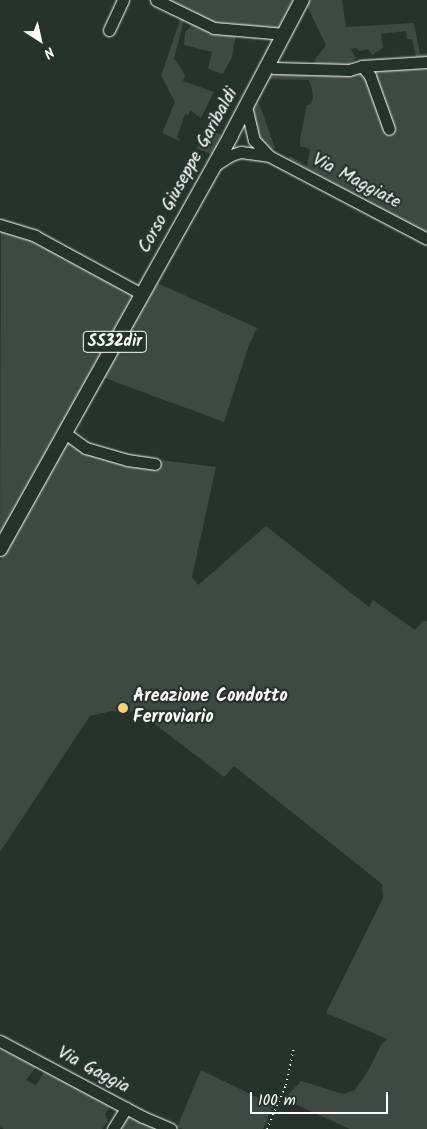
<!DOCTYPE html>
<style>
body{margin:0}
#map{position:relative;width:427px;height:1129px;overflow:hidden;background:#26332d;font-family:Kalam,sans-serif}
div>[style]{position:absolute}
.green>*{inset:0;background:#3e4944;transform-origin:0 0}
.path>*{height:2px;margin-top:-1px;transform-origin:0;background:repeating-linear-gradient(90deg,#fff 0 1px,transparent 0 5px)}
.roads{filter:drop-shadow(0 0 1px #fff) drop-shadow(0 0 1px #fff)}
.minor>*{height:11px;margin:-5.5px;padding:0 5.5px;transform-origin:5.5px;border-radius:5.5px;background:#26332d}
.major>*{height:14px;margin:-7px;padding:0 7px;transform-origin:7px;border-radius:7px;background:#26332d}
.dots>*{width:14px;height:14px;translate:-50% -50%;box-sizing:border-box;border:2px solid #26332d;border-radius:50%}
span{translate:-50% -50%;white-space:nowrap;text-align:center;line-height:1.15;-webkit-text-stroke:4.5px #26332d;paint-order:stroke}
.shield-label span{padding:1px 4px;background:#26332d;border:1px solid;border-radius:4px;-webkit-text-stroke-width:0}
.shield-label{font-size:16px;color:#fff;font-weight:700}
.street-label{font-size:18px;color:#fff}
.poi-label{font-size:18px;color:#fff;font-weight:700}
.left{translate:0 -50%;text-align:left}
.north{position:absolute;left:15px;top:15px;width:50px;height:50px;-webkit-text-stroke:4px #26332d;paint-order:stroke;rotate:145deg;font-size:14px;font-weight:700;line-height:20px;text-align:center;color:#fff}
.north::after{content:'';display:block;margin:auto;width:18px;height:22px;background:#fff;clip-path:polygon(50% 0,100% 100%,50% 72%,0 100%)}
.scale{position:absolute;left:250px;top:1092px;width:138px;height:22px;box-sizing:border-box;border:2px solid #fff;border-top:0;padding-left:6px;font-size:15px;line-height:18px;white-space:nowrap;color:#fff;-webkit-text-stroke:4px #26332d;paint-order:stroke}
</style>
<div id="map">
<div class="green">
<i style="clip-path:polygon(166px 0,296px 0,283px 28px,274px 31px,218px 26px)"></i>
<i style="clip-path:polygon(308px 0,342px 0,346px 27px,414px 23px,420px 54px,427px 53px,427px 56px,416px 57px,412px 39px,407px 39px,406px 31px,381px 34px,383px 48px,372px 55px,368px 49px,359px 51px,356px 48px,351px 49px,356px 59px,343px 68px,313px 67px,316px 58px,326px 45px,306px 4px)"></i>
<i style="clip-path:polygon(181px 17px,184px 20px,174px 58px,185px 75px,183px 81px,214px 92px,201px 118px,190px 110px,188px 115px,185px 114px,177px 137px,180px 141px,162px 133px,175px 102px,161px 76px)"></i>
<i style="clip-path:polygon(195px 22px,236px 34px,232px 57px,223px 74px,208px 69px,212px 52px,184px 45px,185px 32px)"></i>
<i style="clip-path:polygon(427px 67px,427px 235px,289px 159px,290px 156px,307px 166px,310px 149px,300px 146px,300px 139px,307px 105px,311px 104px,313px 98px,312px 89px,309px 80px,268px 79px,272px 71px,360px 74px,375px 69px)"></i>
<i style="clip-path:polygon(259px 103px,275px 148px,271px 150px,258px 142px,252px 105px)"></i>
<i style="left:205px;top:128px;width:18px;height:22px;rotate:22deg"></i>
<i style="clip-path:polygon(1px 227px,36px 241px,136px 295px,0 539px)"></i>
<i style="clip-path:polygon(155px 282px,257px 328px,249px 345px,224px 422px,102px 377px)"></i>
<i style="clip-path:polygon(69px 440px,158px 468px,160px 460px,216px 467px,192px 577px,198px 585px,266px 526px,369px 607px,373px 600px,415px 630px,423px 621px,427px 621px,427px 1129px,350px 1129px,284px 1099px,301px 1081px,343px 1094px,355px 1090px,369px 1069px,381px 1045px,387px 1039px,326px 1013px,383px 898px,382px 884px,234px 766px,224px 777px,139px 712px,112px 711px,90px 716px,0 852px,0 561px)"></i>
<i style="clip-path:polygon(0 1049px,36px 1067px,26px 1080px,36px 1085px,46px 1069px,111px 1105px,105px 1114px,108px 1121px,102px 1129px,4px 1129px,0 1127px)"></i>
<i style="clip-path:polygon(201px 1070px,273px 1105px,263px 1129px,183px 1129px,177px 1127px)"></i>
<i style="clip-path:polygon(128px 1114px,159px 1129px,118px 1129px)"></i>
</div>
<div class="path">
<i style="left:267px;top:1129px;width:48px;rotate:-66.6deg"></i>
<i style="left:286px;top:1085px;width:38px;rotate:-78deg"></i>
</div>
<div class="roads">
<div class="minor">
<i style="left:156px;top:0;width:64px;rotate:25.8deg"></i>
<i style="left:214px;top:28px;width:71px;rotate:4.8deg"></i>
<i style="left:109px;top:30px;width:33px;rotate:-65deg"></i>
<i style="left:268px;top:66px;width:6px;rotate:18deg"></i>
<i style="left:274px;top:68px;width:75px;rotate:1.5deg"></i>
<i style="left:349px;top:70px;width:14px;rotate:-17deg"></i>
<i style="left:362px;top:66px;width:65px;rotate:-3.5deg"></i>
<i style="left:362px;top:66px;width:13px;rotate:51deg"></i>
<i style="left:370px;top:76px;width:56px;rotate:70.3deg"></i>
<i style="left:246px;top:106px;width:35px;rotate:77deg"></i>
<i style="left:254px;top:140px;width:22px;rotate:47deg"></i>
<i style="left:214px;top:166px;width:20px;rotate:-33deg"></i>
<i style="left:231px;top:155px;width:10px;rotate:-17deg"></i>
<i style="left:241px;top:152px;width:28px;rotate:8deg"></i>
<i style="left:269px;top:156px;width:178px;rotate:27.7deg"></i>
<i style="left:0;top:225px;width:37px;rotate:17deg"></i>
<i style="left:35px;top:236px;width:122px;rotate:28.5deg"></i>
<i style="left:65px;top:433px;width:26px;rotate:36deg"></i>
<i style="left:86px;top:448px;width:43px;rotate:16.3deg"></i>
<i style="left:127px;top:460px;width:28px;rotate:8deg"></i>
<i style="left:0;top:1041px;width:162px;rotate:28deg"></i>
<i style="left:143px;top:1117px;width:30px;rotate:23deg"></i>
<i style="left:113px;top:1129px;width:25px;rotate:-58deg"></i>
</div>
<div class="major">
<i style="left:0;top:549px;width:474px;rotate:-60.8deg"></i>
<i style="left:231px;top:135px;width:153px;rotate:-62.3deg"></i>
</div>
</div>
<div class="dots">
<i style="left:123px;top:708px;background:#ffd166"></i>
</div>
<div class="shield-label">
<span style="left:115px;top:342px">SS32dir</span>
</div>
<div class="street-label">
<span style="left:189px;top:171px;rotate:-61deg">Corso Giuseppe Garibaldi</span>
<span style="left:356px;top:182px;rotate:28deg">Via Maggiate</span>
<span style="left:93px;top:1071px;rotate:28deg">Via Gaggia</span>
</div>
<div class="poi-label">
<span class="left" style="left:133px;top:708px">Areazione Condotto<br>Ferroviario</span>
</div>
<div class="north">N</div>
<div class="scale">100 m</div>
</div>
